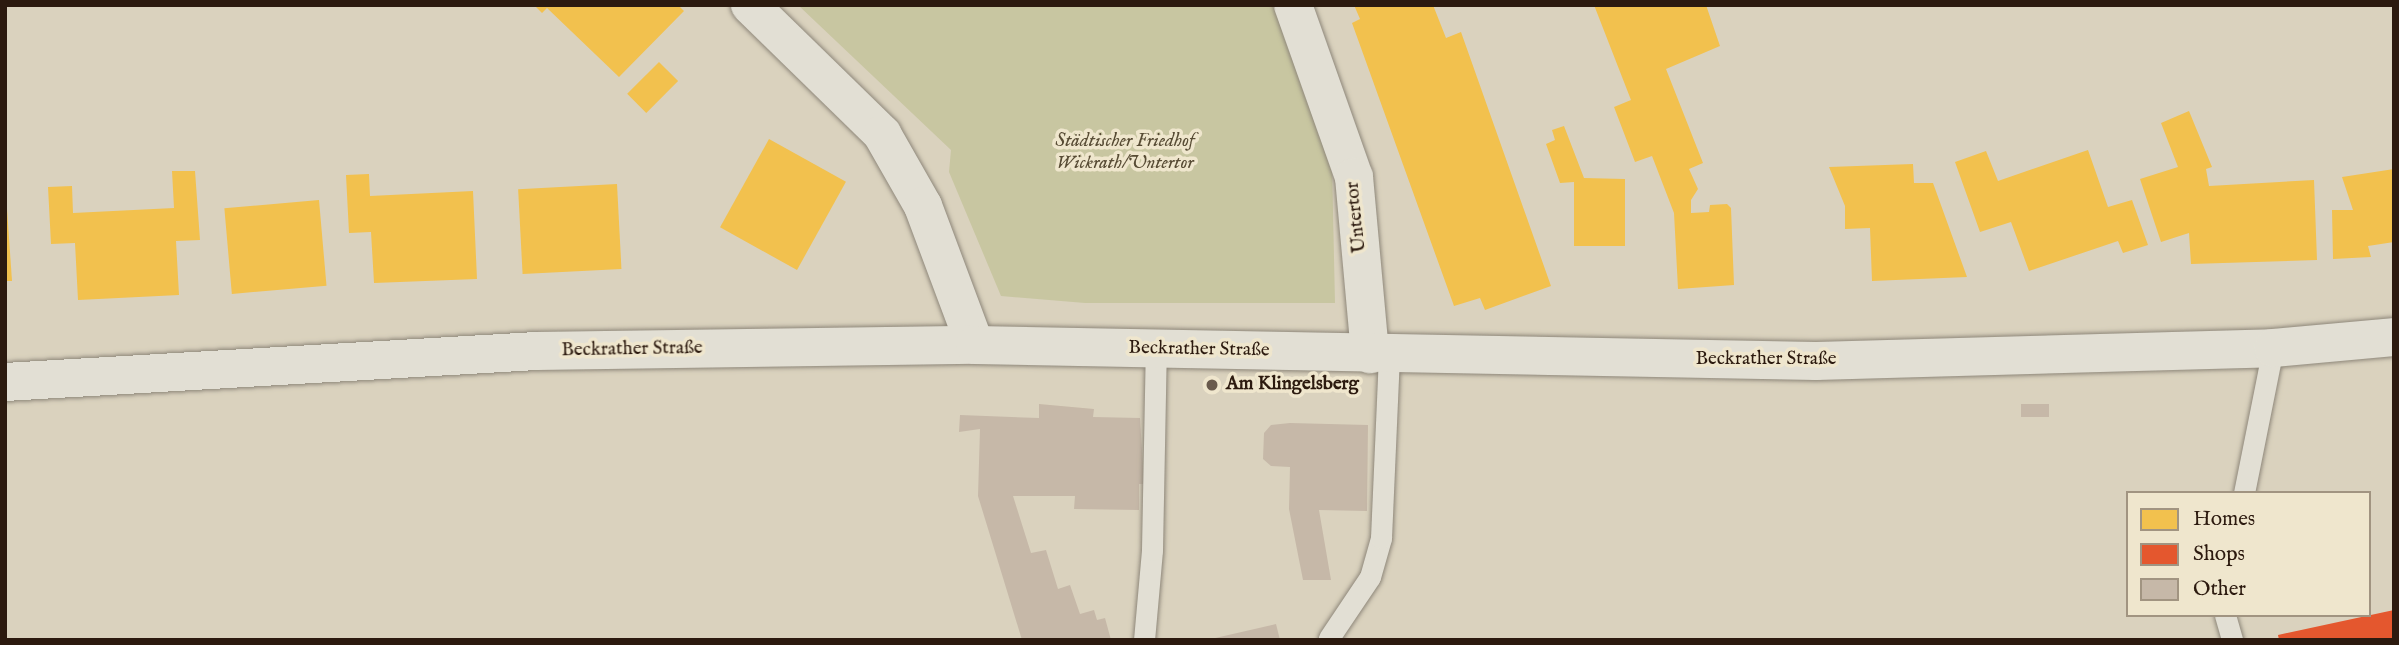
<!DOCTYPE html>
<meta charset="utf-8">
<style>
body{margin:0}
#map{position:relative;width:2399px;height:645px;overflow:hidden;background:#dad2be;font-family:"IM FELL English",serif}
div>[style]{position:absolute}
.green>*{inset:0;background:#c8c6a1}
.homes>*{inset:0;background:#f2c14e;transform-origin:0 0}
.shops>*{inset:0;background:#e4572e}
.building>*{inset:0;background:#c6b8a8;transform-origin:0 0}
.roads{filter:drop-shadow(0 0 2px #8e877a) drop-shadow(0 0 2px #8e877a)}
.service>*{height:21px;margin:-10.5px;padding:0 10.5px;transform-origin:10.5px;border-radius:10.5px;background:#e2dfd4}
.minor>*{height:38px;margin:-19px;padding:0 19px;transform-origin:19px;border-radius:19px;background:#e2dfd4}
.tertiary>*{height:38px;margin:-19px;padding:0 19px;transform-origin:19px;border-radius:19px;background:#e2dfd4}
.dots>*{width:19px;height:19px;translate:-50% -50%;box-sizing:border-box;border:4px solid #efe6cd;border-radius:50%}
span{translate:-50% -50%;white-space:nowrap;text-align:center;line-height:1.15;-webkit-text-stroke:7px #efe6cd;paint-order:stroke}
.park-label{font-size:19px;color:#574b34;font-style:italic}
.street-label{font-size:19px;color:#2c1a0f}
.poi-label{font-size:19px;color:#2c1a0f;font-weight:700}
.left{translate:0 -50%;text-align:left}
.frame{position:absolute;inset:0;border:7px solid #2c1a0f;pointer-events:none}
.legend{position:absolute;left:2126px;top:491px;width:245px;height:126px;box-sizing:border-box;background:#efe6cd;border:2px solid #a19481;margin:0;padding:9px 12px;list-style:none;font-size:21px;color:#2c1a0f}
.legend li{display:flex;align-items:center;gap:14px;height:35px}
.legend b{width:35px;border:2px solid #a19481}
</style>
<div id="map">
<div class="green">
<i style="clip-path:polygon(798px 5px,1273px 5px,1332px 166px,1335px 303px,1085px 303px,1001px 296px,949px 172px,951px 150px)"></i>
</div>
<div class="homes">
<i style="clip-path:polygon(534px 5px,678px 5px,684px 11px,619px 77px,547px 8px,542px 13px)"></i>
<i style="clip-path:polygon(1354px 5px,1433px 5px,1446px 38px,1461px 32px,1551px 286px,1485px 310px,1480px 298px,1454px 306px,1352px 23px,1360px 19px)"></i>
<i style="clip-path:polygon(1594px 5px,1706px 5px,1720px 46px,1666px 69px,1703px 163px,1689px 169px,1698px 189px,1691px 200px,1691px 213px,1709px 212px,1710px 205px,1727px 204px,1731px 208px,1734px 285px,1678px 289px,1674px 213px,1652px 156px,1635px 162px,1614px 107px,1631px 100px)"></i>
<i style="left:659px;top:62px;width:27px;height:45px;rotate:45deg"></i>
<i style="clip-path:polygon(2189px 111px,2212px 167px,2206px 169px,2209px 186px,2314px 180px,2317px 260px,2191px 264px,2189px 233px,2161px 242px,2140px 179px,2178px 167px,2161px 123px)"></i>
<i style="clip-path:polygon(1564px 126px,1584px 178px,1625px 179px,1625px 246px,1574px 246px,1574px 182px,1560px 183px,1546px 144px,1555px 140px,1552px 130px)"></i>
<i style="left:769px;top:139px;width:88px;height:101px;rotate:29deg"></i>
<i style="clip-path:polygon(2088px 150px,2108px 207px,2132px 200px,2148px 245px,2123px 253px,2118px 241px,2029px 271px,2011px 222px,1980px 232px,1955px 162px,1986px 151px,1998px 181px)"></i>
<i style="clip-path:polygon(1913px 164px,1914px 183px,1933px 183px,1967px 277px,1872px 281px,1870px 228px,1845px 229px,1845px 206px,1829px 167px)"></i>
<i style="clip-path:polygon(2394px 169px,2394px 242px,2368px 246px,2371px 257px,2333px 259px,2332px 210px,2353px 210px,2342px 177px)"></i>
<i style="clip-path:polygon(172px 171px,195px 171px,200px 240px,176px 241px,179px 295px,78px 300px,75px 243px,51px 244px,48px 187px,72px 186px,73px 213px,174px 208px)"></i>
<i style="clip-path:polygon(369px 174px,370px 196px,473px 191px,477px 279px,374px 283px,371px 232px,349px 233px,346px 175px)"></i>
<i style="clip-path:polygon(5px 180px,12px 281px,5px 281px)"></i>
<i style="left:617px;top:184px;width:85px;height:99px;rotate:87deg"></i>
<i style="left:319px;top:200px;width:86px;height:95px;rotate:85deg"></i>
</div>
<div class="shops">
<i style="clip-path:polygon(2394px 610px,2394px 640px,2279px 640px,2278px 635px)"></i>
</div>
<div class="building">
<i style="clip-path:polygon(1039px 404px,1094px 409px,1093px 417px,1140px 418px,1144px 484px,1139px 484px,1139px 510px,1074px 509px,1075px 496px,1013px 496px,1031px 553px,1046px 550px,1058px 589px,1070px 585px,1080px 614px,1094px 610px,1097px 620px,1105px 618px,1111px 640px,1022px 640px,978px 496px,980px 429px,959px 432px,960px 415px,1039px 418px)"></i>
<i style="left:2049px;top:404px;width:13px;height:28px;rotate:90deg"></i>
<i style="clip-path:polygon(1290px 423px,1368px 425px,1367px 511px,1319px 510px,1331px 580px,1303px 580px,1289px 509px,1290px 467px,1271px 466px,1263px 459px,1264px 433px,1271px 425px)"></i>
<i style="clip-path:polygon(1276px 624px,1280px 640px,1212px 640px,1211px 639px)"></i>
</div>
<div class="roads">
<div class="service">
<i style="left:2244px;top:493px;width:148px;rotate:-78.7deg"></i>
<i style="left:2225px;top:615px;width:26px;rotate:74deg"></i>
<i style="left:1329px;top:638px;width:73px;rotate:-56.1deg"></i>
<i style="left:1370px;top:577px;width:41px;rotate:-74.2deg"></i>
<i style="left:1381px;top:538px;width:184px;rotate:-87.5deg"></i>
<i style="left:1144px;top:640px;width:90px;rotate:-84.9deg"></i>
<i style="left:1152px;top:550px;width:202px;rotate:-88.9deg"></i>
</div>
<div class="minor">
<i style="left:750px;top:5px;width:185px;rotate:44.3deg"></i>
<i style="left:882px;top:134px;width:83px;rotate:60.3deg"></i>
<i style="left:923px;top:206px;width:148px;rotate:69.5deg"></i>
<i style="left:1293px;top:5px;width:182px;rotate:70.5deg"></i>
<i style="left:1354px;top:177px;width:178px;rotate:84.8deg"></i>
</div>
<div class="tertiary">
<i style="left:5px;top:382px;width:532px;rotate:-3.34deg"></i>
<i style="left:536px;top:351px;width:439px;rotate:-0.8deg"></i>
<i style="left:975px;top:345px;width:841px;rotate:1.09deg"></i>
<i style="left:1816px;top:361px;width:457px;rotate:-1.6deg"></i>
<i style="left:2273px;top:348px;width:121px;rotate:-5.2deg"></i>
</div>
</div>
<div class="dots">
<i style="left:1212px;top:385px;background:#695a4c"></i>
</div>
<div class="park-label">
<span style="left:1125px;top:153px">Städtischer Friedhof<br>Wickrath/Untertor</span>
</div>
<div class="street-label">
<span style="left:1357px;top:217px;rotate:-96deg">Untertor</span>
<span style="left:632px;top:350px;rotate:-1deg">Beckrather Straße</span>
<span style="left:1199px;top:350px;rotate:1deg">Beckrather Straße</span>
<span style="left:1766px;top:360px">Beckrather Straße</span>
</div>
<div class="poi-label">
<span class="left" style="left:1226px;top:385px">Am Klingelsberg</span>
</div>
<div class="frame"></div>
<ul class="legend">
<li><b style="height:19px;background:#f2c14e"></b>Homes</li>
<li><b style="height:19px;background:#e4572e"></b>Shops</li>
<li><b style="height:19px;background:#c6b8a8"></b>Other</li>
</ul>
</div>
